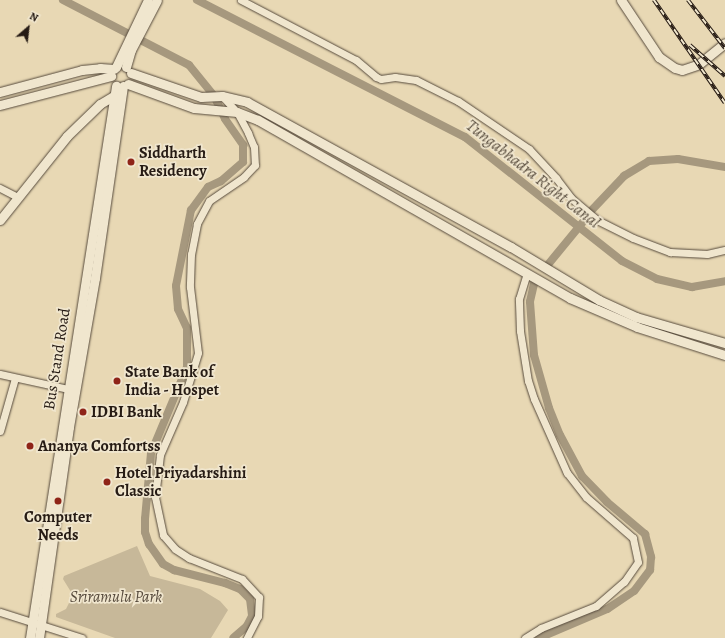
<!DOCTYPE html>
<style>
body{margin:0}
#map{position:relative;width:725px;height:638px;overflow:hidden;background:#e8d8b4;font-family:Alegreya,serif}
div>[style]{position:absolute}
.green>*{inset:0;background:#c7b899}
.canal>*{height:8px;margin:-4px;padding:0 4px;transform-origin:4px;border-radius:4px;background:#a6987e}
.roads{filter:drop-shadow(0 0 1px #564a3c) drop-shadow(0 0 1px #564a3c)}
.street>*{height:7px;margin:-3.5px;padding:0 3.5px;transform-origin:3.5px;border-radius:3.5px;background:#f0e6ce}
.secondary>*{height:9px;margin:-4.5px;padding:0 4.5px;transform-origin:4.5px;border-radius:4.5px;background:#f0e6ce}
.rail>*{height:3.5px;margin-top:-1.75px;transform-origin:0;background:repeating-linear-gradient(90deg,#f0e6ce 0 6px,#261b14 0 12px);box-sizing:border-box;border-block:1px solid #261b14}
.dots>*{width:11px;height:11px;translate:-50% -50%;box-sizing:border-box;border:2px solid #f0e6ce;border-radius:50%}
span{translate:-50% -50%;white-space:nowrap;text-align:center;line-height:1.15;-webkit-text-stroke:3.5px #f0e6ce;paint-order:stroke}
.poi-label{font-size:16px;color:#261b14;font-weight:700}
.left{translate:0 -50%;text-align:left}
.street-label{font-size:16px;color:#261b14}
.park-label{font-size:16px;color:#564a3c;font-style:italic}
.water-label{font-size:17px;color:#594d3e;font-style:italic}
.north{position:absolute;left:8px;top:8px;width:40px;height:40px;-webkit-text-stroke:3px #f0e6ce;paint-order:stroke;rotate:28deg;font-size:11px;font-weight:700;line-height:16px;text-align:center;color:#261b14}
.north::after{content:'';display:block;margin:auto;width:14px;height:18px;background:#261b14;clip-path:polygon(50% 0,100% 100%,50% 72%,0 100%)}
</style>
<div id="map">
<div class="green">
<i style="clip-path:polygon(137px 546px,150px 576px,200px 589px,220px 601px,228px 610px,211px 638px,115px 638px,56px 617px,56px 614px,66px 609px,70px 601px,71px 592px,63px 579px,64px 576px)"></i>
</div>
<div class="canal">
<i style="left:63px;top:0;width:142px;rotate:27.3deg"></i>
<i style="left:189px;top:65px;width:40px;rotate:51deg"></i>
<i style="left:214px;top:96px;width:25px;rotate:64deg"></i>
<i style="left:225px;top:119px;width:32px;rotate:55deg"></i>
<i style="left:243px;top:145px;width:17px;rotate:90deg"></i>
<i style="left:243px;top:162px;width:29px;rotate:139deg"></i>
<i style="left:221px;top:181px;width:14px;rotate:155deg"></i>
<i style="left:208px;top:187px;width:29px;rotate:126deg"></i>
<i style="left:191px;top:210px;width:77px;rotate:101.2deg"></i>
<i style="left:176px;top:286px;width:23px;rotate:85deg"></i>
<i style="left:178px;top:309px;width:21px;rotate:65deg"></i>
<i style="left:187px;top:328px;width:39px;rotate:90deg"></i>
<i style="left:187px;top:367px;width:93px;rotate:112.7deg"></i>
<i style="left:151px;top:453px;width:66px;rotate:95.2deg"></i>
<i style="left:145px;top:519px;width:13px;rotate:90deg"></i>
<i style="left:145px;top:532px;width:13px;rotate:72deg"></i>
<i style="left:149px;top:544px;width:24px;rotate:55deg"></i>
<i style="left:163px;top:564px;width:13px;rotate:29deg"></i>
<i style="left:174px;top:570px;width:53px;rotate:14.3deg"></i>
<i style="left:225px;top:583px;width:16px;rotate:22deg"></i>
<i style="left:240px;top:589px;width:14px;rotate:45deg"></i>
<i style="left:250px;top:599px;width:17px;rotate:83deg"></i>
<i style="left:252px;top:616px;width:11px;rotate:117deg"></i>
<i style="left:247px;top:626px;width:18px;rotate:139deg"></i>
<i style="left:197px;top:0;width:301px;rotate:27.1deg"></i>
<i style="left:465px;top:137px;width:200px;rotate:38.3deg"></i>
<i style="left:622px;top:261px;width:39px;rotate:27deg"></i>
<i style="left:657px;top:279px;width:36px;rotate:13deg"></i>
<i style="left:692px;top:287px;width:34px;rotate:-10deg"></i>
<i style="left:590px;top:212px;width:50px;rotate:-46.6deg"></i>
<i style="left:624px;top:176px;width:29px;rotate:-31deg"></i>
<i style="left:649px;top:161px;width:29px;rotate:-4deg"></i>
<i style="left:678px;top:159px;width:48px;rotate:9.7deg"></i>
<i style="left:546px;top:267px;width:65px;rotate:-50.6deg"></i>
<i style="left:534px;top:284px;width:18px;rotate:103deg"></i>
<i style="left:530px;top:302px;width:53px;rotate:85.7deg"></i>
<i style="left:534px;top:355px;width:55px;rotate:74.2deg"></i>
<i style="left:549px;top:408px;width:29px;rotate:68deg"></i>
<i style="left:560px;top:435px;width:47px;rotate:61.8deg"></i>
<i style="left:582px;top:476px;width:36px;rotate:46deg"></i>
<i style="left:607px;top:502px;width:50px;rotate:40.1deg"></i>
<i style="left:645px;top:534px;width:24px;rotate:75deg"></i>
<i style="left:651px;top:557px;width:13px;rotate:94deg"></i>
<i style="left:650px;top:570px;width:26px;rotate:127deg"></i>
<i style="left:634px;top:591px;width:32px;rotate:146deg"></i>
<i style="left:607px;top:609px;width:74px;rotate:156.9deg"></i>
</div>
<div class="roads">
<div class="street">
<i style="left:241px;top:0;width:130px;rotate:27.6deg"></i>
<i style="left:356px;top:60px;width:26px;rotate:40deg"></i>
<i style="left:376px;top:77px;width:5px;rotate:22deg"></i>
<i style="left:381px;top:79px;width:14px;rotate:-8deg"></i>
<i style="left:395px;top:77px;width:21px;rotate:8deg"></i>
<i style="left:416px;top:80px;width:47px;rotate:26.6deg"></i>
<i style="left:458px;top:101px;width:86px;rotate:34.1deg"></i>
<i style="left:529px;top:149px;width:40px;rotate:47deg"></i>
<i style="left:556px;top:178px;width:25px;rotate:53deg"></i>
<i style="left:571px;top:198px;width:34px;rotate:40deg"></i>
<i style="left:597px;top:220px;width:40px;rotate:26.6deg"></i>
<i style="left:633px;top:238px;width:40px;rotate:21deg"></i>
<i style="left:670px;top:252px;width:37px;rotate:3deg"></i>
<i style="left:707px;top:254px;width:18px;rotate:-13deg"></i>
<i style="left:222px;top:96px;width:22px;rotate:47deg"></i>
<i style="left:237px;top:112px;width:24px;rotate:62deg"></i>
<i style="left:248px;top:133px;width:15px;rotate:67deg"></i>
<i style="left:254px;top:147px;width:18px;rotate:87deg"></i>
<i style="left:255px;top:165px;width:16px;rotate:133deg"></i>
<i style="left:244px;top:177px;width:42px;rotate:145.6deg"></i>
<i style="left:209px;top:201px;width:26px;rotate:118deg"></i>
<i style="left:197px;top:224px;width:31px;rotate:101deg"></i>
<i style="left:191px;top:254px;width:33px;rotate:92deg"></i>
<i style="left:190px;top:287px;width:66px;rotate:83.1deg"></i>
<i style="left:198px;top:353px;width:51px;rotate:107deg"></i>
<i style="left:183px;top:402px;width:58px;rotate:113.5deg"></i>
<i style="left:160px;top:455px;width:42px;rotate:96.8deg"></i>
<i style="left:155px;top:497px;width:39px;rotate:78deg"></i>
<i style="left:163px;top:535px;width:18px;rotate:49deg"></i>
<i style="left:175px;top:549px;width:17px;rotate:33deg"></i>
<i style="left:189px;top:558px;width:57px;rotate:21.6deg"></i>
<i style="left:242px;top:579px;width:25px;rotate:47deg"></i>
<i style="left:259px;top:597px;width:19px;rotate:93deg"></i>
<i style="left:258px;top:616px;width:25px;rotate:117deg"></i>
<i style="left:0;top:188px;width:20px;rotate:27deg"></i>
<i style="left:0;top:374px;width:75px;rotate:12.4deg"></i>
<i style="left:0;top:431px;width:55px;rotate:-74.2deg"></i>
<i style="left:0;top:612px;width:86px;rotate:17.6deg"></i>
<i style="left:525px;top:638px;width:19px;rotate:-32deg"></i>
<i style="left:541px;top:628px;width:59px;rotate:-21.8deg"></i>
<i style="left:596px;top:606px;width:37px;rotate:-41deg"></i>
<i style="left:624px;top:582px;width:24px;rotate:-55deg"></i>
<i style="left:638px;top:562px;width:25px;rotate:-102deg"></i>
<i style="left:633px;top:538px;width:62px;rotate:-138.9deg"></i>
<i style="left:586px;top:497px;width:31px;rotate:-128deg"></i>
<i style="left:567px;top:473px;width:81px;rotate:-114deg"></i>
<i style="left:534px;top:399px;width:19px;rotate:-108deg"></i>
<i style="left:528px;top:381px;width:51px;rotate:-99.1deg"></i>
<i style="left:520px;top:331px;width:32px;rotate:-92deg"></i>
<i style="left:519px;top:299px;width:27px;rotate:-73deg"></i>
</div>
<div class="secondary">
<i style="left:621px;top:0;width:69px;rotate:56.3deg"></i>
<i style="left:659px;top:57px;width:19px;rotate:35deg"></i>
<i style="left:675px;top:68px;width:7px;rotate:16deg"></i>
<i style="left:682px;top:70px;width:18px;rotate:-19deg"></i>
<i style="left:699px;top:64px;width:33px;rotate:-39deg"></i>
<i style="left:116px;top:67px;width:74px;rotate:-64.5deg"></i>
<i style="left:126px;top:67px;width:18px;rotate:-74deg"></i>
<i style="left:131px;top:50px;width:56px;rotate:-62.5deg"></i>
<i style="left:131px;top:73px;width:74px;rotate:18.9deg"></i>
<i style="left:201px;top:97px;width:21px;rotate:-3deg"></i>
<i style="left:222px;top:96px;width:26px;rotate:13deg"></i>
<i style="left:247px;top:102px;width:301px;rotate:28.8deg"></i>
<i style="left:511px;top:247px;width:103px;rotate:31.1deg"></i>
<i style="left:599px;top:300px;width:41px;rotate:24.7deg"></i>
<i style="left:636px;top:317px;width:93px;rotate:16.3deg"></i>
<i style="left:128px;top:84px;width:70px;rotate:20deg"></i>
<i style="left:194px;top:108px;width:43px;rotate:5.3deg"></i>
<i style="left:237px;top:112px;width:22px;rotate:21deg"></i>
<i style="left:258px;top:120px;width:359px;rotate:29.7deg"></i>
<i style="left:570px;top:298px;width:73px;rotate:23.4deg"></i>
<i style="left:637px;top:327px;width:92px;rotate:17.7deg"></i>
<i style="left:0;top:92px;width:85px;rotate:-15deg"></i>
<i style="left:82px;top:70px;width:18px;rotate:-6deg"></i>
<i style="left:100px;top:68px;width:14px;rotate:4deg"></i>
<i style="left:0;top:105px;width:115px;rotate:-14.6deg"></i>
<i style="left:0;top:220px;width:107px;rotate:-51.4deg"></i>
<i style="left:67px;top:136px;width:46px;rotate:-44.1deg"></i>
<i style="left:100px;top:104px;width:17px;rotate:-31deg"></i>
<i style="left:30px;top:638px;width:559px;rotate:-81.14deg"></i>
<i style="left:39px;top:638px;width:213px;rotate:-81.9deg"></i>
<i style="left:69px;top:427px;width:151px;rotate:-80.1deg"></i>
<i style="left:95px;top:278px;width:194px;rotate:-81.7deg"></i>
</div>
</div>
<div class="rail">
<i style="left:654px;top:0;width:125px;rotate:55.4deg"></i>
<i style="left:688px;top:0;width:61px;rotate:52.4deg"></i>
<i style="left:690px;top:45px;width:47px;rotate:41.5deg"></i>
</div>
<div class="dots">
<i style="left:131px;top:162px;background:#8f2418"></i>
<i style="left:117px;top:381px;background:#8f2418"></i>
<i style="left:83px;top:412px;background:#8f2418"></i>
<i style="left:30px;top:446px;background:#8f2418"></i>
<i style="left:107px;top:482px;background:#8f2418"></i>
<i style="left:58px;top:501px;background:#8f2418"></i>
</div>
<div class="poi-label">
<span class="left" style="left:139px;top:162px">Siddharth<br>Residency</span>
<span class="left" style="left:125px;top:381px">State Bank of<br>India - Hospet</span>
<span class="left" style="left:91px;top:412px">IDBI Bank</span>
<span class="left" style="left:38px;top:446px">Ananya Comfortss</span>
<span class="left" style="left:115px;top:482px">Hotel Priyadarshini<br>Classic</span>
<span style="left:58px;top:526px">Computer<br>Needs</span>
</div>
<div class="street-label">
<span style="left:57px;top:359px;rotate:-81deg">Bus Stand Road</span>
</div>
<div class="park-label">
<span style="left:116px;top:597px">Sriramulu Park</span>
</div>
<div class="water-label">
<span style="left:533px;top:174px;rotate:38deg">Tungabhadra Right Canal</span>
</div>
<div class="north">N</div>
</div>
